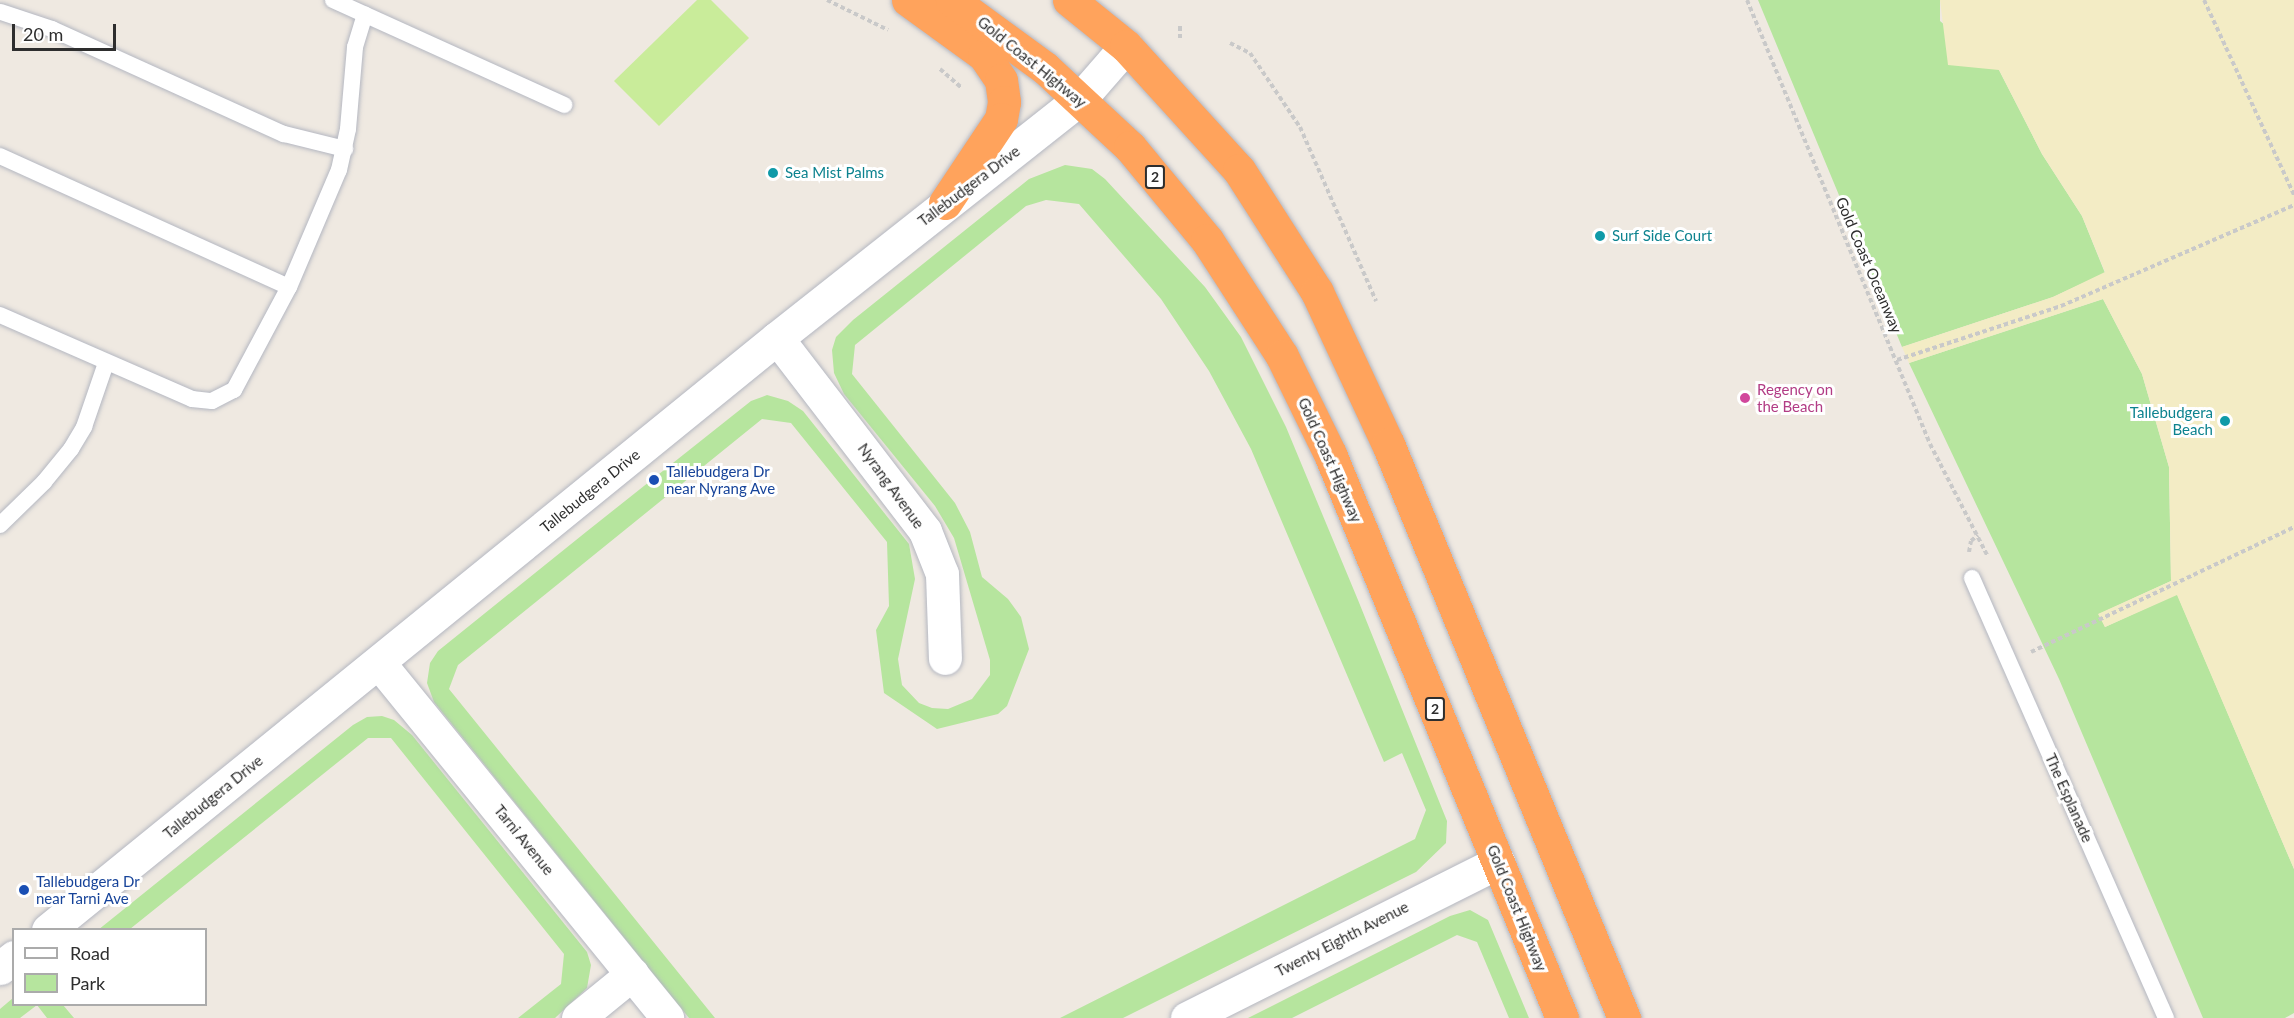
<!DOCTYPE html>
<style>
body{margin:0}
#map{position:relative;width:2294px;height:1018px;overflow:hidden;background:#efe9e1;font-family:Lato,sans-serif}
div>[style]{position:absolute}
.green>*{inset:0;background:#b6e59e}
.sand>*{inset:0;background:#f3ecc5}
.pitch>*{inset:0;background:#c9ec9a}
.path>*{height:4px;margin-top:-2px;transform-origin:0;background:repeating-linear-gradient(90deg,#c9c9c9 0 4.5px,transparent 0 7.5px)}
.roads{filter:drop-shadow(0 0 2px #b4b7c1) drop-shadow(0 0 2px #b4b7c1)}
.lane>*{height:16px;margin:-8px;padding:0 8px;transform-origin:8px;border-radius:8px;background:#fff}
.street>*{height:33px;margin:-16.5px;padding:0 16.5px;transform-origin:16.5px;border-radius:16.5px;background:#fff}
.secondary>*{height:33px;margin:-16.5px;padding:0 16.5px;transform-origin:16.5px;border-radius:16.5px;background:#fff}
.highway>*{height:33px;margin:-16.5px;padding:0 16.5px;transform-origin:16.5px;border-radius:16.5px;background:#ffa35c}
.dots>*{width:16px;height:16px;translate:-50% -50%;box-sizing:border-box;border:3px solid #fff;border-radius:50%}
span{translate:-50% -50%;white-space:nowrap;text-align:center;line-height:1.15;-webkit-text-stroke:6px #fff;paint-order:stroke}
.shield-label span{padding:2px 4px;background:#fff;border:2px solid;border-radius:4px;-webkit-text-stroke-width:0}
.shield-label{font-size:14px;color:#2e2e2e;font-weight:700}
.street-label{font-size:15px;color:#2e2e2e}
.culture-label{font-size:15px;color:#0d838f}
.left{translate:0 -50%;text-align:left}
.right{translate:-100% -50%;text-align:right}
.hotel-label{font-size:15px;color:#b23c85}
.transit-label{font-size:15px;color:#164399}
.legend{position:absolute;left:12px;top:928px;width:195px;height:78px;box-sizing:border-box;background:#fff;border:2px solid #ababab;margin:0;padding:8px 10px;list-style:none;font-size:18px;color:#2e2e2e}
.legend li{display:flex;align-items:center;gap:12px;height:30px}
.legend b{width:30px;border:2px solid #ababab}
.scale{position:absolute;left:12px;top:24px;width:104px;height:27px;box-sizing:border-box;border:3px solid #2e2e2e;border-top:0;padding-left:8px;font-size:18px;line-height:21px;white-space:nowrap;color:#2e2e2e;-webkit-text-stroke:4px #fff;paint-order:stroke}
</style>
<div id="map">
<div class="green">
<i style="clip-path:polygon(1758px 0,1940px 0,1940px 21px,1999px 70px,2042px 154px,2082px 216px,2105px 273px,2053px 297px,1902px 347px)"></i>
<i style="clip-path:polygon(1065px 165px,1092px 169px,1105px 179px,1205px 287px,1241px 337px,1286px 427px,1358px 600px,1447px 821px,1446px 843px,1416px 872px,1123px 1018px,1060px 1018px,1415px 839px,1426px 810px,1402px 753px,1384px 762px,1251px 449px,1209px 371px,1161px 299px,1079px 204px,1046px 200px,1026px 206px,855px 345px,852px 374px,955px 503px,970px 532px,982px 577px,1008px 599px,1021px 617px,1029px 649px,1007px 706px,998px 714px,937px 729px,884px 693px,876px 630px,889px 606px,887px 542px,791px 423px,762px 419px,458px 665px,449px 689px,715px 1018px,689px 1018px,434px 702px,427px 683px,430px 663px,438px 651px,586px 532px,751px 401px,767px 395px,788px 401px,803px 411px,909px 544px,915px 579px,898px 659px,902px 685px,919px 703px,932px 708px,948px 709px,972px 699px,990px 675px,990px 660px,954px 538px,935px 506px,844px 394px,834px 373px,832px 350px,836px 337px,853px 320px,1029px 179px)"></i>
<i style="clip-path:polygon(2103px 299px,2142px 374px,2169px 467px,2171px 581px,2099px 614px,2105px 627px,2177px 594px,2294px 869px,2294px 1013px,2285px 1018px,2203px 1018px,2059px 679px,1909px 363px)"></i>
<i style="clip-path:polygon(382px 716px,394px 720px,412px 735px,587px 952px,591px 965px,587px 988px,555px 1018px,518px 1018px,561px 984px,564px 954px,391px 738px,368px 738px,130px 929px,98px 930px,353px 725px,367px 717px)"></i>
<i style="clip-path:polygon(1470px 910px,1488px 920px,1529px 1018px,1509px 1018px,1477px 942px,1457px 935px,1292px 1018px,1248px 1018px,1450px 916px)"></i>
<i style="clip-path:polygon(13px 998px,14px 1004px,63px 1005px,74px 1018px,47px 1018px,37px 1005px,20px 1018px,0 1018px,0 1009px)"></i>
</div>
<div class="sand">
<i style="clip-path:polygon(1940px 0,2294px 0,2294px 869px,2177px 595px,2105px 627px,2098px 614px,2171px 581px,2169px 467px,2142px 374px,2103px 299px,1909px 363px,1902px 347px,2053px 297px,2105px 272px,2082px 216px,2042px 154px,1999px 70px,1948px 65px)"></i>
</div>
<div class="pitch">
<i style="clip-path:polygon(697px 0,711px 0,749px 38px,659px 126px,614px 81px)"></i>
</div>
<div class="path">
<i style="left:827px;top:0;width:68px;rotate:26.2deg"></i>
<i style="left:1747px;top:0;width:480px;rotate:67.6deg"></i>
<i style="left:1930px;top:444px;width:127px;rotate:62.8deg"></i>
<i style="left:2204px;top:0;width:215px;rotate:65.2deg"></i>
<i style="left:1180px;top:26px;width:12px;rotate:90deg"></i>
<i style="left:1230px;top:43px;width:22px;rotate:27deg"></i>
<i style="left:1250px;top:53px;width:89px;rotate:56deg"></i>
<i style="left:1300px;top:127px;width:190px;rotate:66.4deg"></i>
<i style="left:940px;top:69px;width:28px;rotate:41deg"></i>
<i style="left:1897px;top:360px;width:173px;rotate:-18.2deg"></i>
<i style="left:2061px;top:306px;width:254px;rotate:-23.4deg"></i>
<i style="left:1969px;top:552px;width:11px;rotate:-80deg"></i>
<i style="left:1971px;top:541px;width:9px;rotate:-41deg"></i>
<i style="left:2031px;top:652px;width:291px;rotate:-25.4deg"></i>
</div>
<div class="roads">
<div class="lane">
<i style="left:333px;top:0;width:254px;rotate:24.4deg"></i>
<i style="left:1px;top:12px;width:54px;rotate:18.4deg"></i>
<i style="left:52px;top:29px;width:255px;rotate:24.4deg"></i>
<i style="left:284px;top:134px;width:63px;rotate:13.8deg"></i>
<i style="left:0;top:156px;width:317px;rotate:24.4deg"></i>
<i style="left:0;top:315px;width:210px;rotate:23.6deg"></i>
<i style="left:192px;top:399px;width:20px;rotate:6deg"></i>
<i style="left:212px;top:401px;width:25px;rotate:-27deg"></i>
<i style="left:234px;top:390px;width:117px;rotate:-61.9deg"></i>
<i style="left:289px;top:287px;width:127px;rotate:-66.9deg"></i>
<i style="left:339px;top:170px;width:42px;rotate:-77.6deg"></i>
<i style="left:348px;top:129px;width:82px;rotate:-85.1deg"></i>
<i style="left:355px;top:47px;width:34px;rotate:-73deg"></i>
<i style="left:0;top:525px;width:62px;rotate:-44.3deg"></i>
<i style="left:44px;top:482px;width:43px;rotate:-50.7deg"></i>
<i style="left:71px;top:449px;width:26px;rotate:-59deg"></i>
<i style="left:84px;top:427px;width:68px;rotate:-71deg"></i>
<i style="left:1972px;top:578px;width:481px;rotate:66.2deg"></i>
</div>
<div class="street">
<i style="left:777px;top:338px;width:243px;rotate:52.5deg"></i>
<i style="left:925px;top:531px;width:46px;rotate:68.4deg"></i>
<i style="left:942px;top:574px;width:84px;rotate:88deg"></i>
<i style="left:379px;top:663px;width:457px;rotate:50.9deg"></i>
<i style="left:578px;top:1018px;width:70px;rotate:-39.2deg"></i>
<i style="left:1187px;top:1018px;width:348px;rotate:-26.6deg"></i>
</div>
<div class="secondary">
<i style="left:48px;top:930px;width:939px;rotate:-39.08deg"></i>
<i style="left:777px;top:338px;width:386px;rotate:-38.3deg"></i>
<i style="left:1080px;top:99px;width:70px;rotate:-49deg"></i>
<i style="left:0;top:968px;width:18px;rotate:-38deg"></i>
</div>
<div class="highway">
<i style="left:908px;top:0;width:94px;rotate:35.9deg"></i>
<i style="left:984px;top:55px;width:30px;rotate:56deg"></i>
<i style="left:1001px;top:80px;width:22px;rotate:82deg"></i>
<i style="left:1004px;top:102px;width:17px;rotate:100deg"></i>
<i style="left:1001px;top:119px;width:101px;rotate:123.7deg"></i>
<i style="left:952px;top:0;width:115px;rotate:36.2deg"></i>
<i style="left:1045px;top:68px;width:116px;rotate:42.9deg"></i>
<i style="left:1130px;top:147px;width:121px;rotate:50.4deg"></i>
<i style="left:1207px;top:240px;width:138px;rotate:57.1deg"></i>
<i style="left:1282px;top:356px;width:109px;rotate:63.9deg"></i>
<i style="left:1330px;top:454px;width:610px;rotate:67.64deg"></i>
<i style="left:1069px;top:0;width:73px;rotate:38.9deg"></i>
<i style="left:1126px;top:46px;width:168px;rotate:47.7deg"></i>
<i style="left:1239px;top:170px;width:145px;rotate:57.4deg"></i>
<i style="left:1317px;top:292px;width:168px;rotate:65deg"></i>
<i style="left:1388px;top:444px;width:621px;rotate:67.65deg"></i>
</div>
</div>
<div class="dots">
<i style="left:773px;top:173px;background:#0f9aa8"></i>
<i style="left:1600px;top:236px;background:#0f9aa8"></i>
<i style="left:1745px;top:398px;background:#d1479c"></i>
<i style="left:2225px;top:421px;background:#0f9aa8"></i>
<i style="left:654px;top:480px;background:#1a4fb4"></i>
<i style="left:24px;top:890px;background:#1a4fb4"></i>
</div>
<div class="shield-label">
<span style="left:1155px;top:177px">2</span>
<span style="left:1435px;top:709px">2</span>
</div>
<div class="street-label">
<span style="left:1032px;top:62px;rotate:39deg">Gold Coast Highway</span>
<span style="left:969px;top:186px;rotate:-37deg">Tallebudgera Drive</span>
<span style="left:1869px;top:265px;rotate:67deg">Gold Coast Oceanway</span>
<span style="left:1330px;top:460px;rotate:66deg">Gold Coast Highway</span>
<span style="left:891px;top:486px;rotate:54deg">Nyrang Avenue</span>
<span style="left:590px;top:491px;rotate:-39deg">Tallebudgera Drive</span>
<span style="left:213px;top:797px;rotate:-39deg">Tallebudgera Drive</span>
<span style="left:2069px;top:798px;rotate:66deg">The Esplanade</span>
<span style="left:524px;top:840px;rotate:51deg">Tarni Avenue</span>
<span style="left:1517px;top:908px;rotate:68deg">Gold Coast Highway</span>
<span style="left:1342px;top:939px;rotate:-27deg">Twenty Eighth Avenue</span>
</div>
<div class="culture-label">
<span class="left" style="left:785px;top:173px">Sea Mist Palms</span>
<span class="left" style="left:1612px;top:236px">Surf Side Court</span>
<span class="right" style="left:2213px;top:421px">Tallebudgera<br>Beach</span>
</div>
<div class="hotel-label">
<span class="left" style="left:1757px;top:398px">Regency on<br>the Beach</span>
</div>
<div class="transit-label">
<span class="left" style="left:666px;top:480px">Tallebudgera Dr<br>near Nyrang Ave</span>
<span class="left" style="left:36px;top:890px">Tallebudgera Dr<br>near Tarni Ave</span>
</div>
<ul class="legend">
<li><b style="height:8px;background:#fff"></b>Road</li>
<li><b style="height:16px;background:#b6e59e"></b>Park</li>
</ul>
<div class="scale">20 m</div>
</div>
